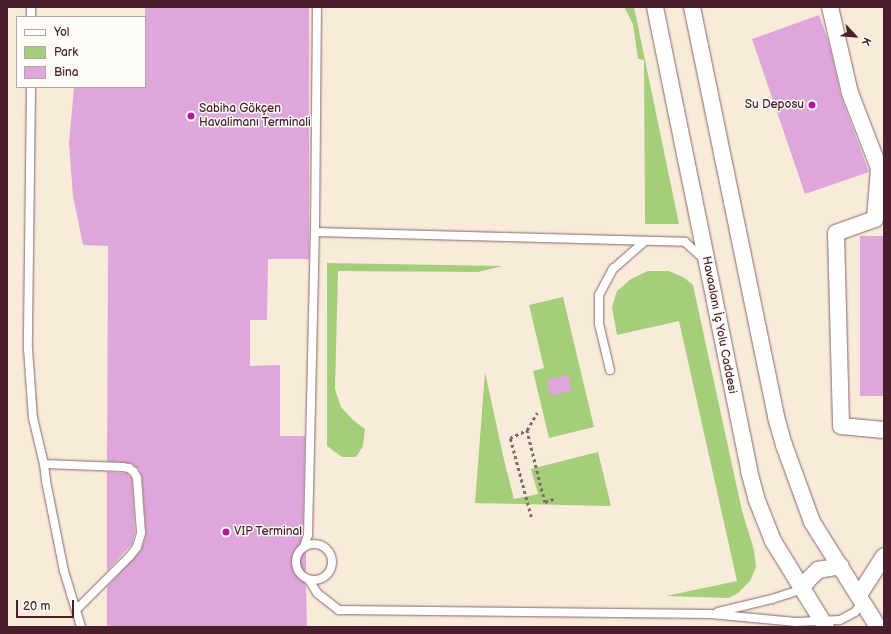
<!DOCTYPE html>
<meta charset="utf-8">
<style>
body{margin:0}
#map{position:relative;width:891px;height:634px;overflow:hidden;background:#f8ebda;font-family:"Balsamiq Sans",sans-serif}
div>[style]{position:absolute}
.green>*{inset:0;background:#a4ce7a}
.building>*{inset:0;background:#dea6da;transform-origin:0 0}
.path>*{height:2.5px;margin-top:-1.25px;transform-origin:0;background:repeating-linear-gradient(90deg,#876668 0 3px,transparent 0 6px)}
.roads{filter:drop-shadow(0 0 1px #876668) drop-shadow(0 0 1px #876668)}
.lane>*{height:8px;margin:-4px;padding:0 4px;transform-origin:4px;border-radius:4px;background:#fff}
.lane>.ring{margin:-4px;padding:0;box-sizing:content-box;background:none;border:8px solid #fff;border-radius:50%}
.street>*{height:16px;margin:-8px;padding:0 8px;transform-origin:8px;border-radius:8px;background:#fff}
.dots>*{width:11px;height:11px;translate:-50% -50%;box-sizing:border-box;border:2px solid #fdfcf7;border-radius:50%}
span{translate:-50% -50%;white-space:nowrap;text-align:center;line-height:1.15;-webkit-text-stroke:3px #fdfcf7;paint-order:stroke}
.poi-label{font-size:12px;color:#4a1f2b}
.right{translate:-100% -50%;text-align:right}
.left{translate:0 -50%;text-align:left}
.street-label{font-size:12px;color:#4a1f2b}
.frame{position:absolute;inset:0;border:8px solid #4a1f2b;pointer-events:none}
.legend{position:absolute;left:16px;top:16px;width:130px;height:72px;box-sizing:border-box;background:#fdfcf7;border:1px solid #b5a4a5;margin:0;padding:5px 7px;list-style:none;font-size:12px;color:#4a1f2b}
.legend li{display:flex;align-items:center;gap:8px;height:20px}
.legend b{width:20px;border:1px solid #b5a4a5}
.north{position:absolute;left:835px;top:16px;width:40px;height:40px;-webkit-text-stroke:3px #fdfcf7;paint-order:stroke;rotate:116deg;font-size:11px;font-weight:700;line-height:16px;text-align:center;color:#4a1f2b}
.north::after{content:'';display:block;margin:auto;width:14px;height:18px;background:#4a1f2b;clip-path:polygon(50% 0,100% 100%,50% 72%,0 100%)}
.scale{position:absolute;left:16px;top:600px;width:58px;height:18px;box-sizing:border-box;border:2px solid #4a1f2b;border-top:0;padding-left:5px;font-size:12px;line-height:14px;white-space:nowrap;color:#4a1f2b;-webkit-text-stroke:3px #fdfcf7;paint-order:stroke}
</style>
<div id="map">
<div class="green">
<i style="clip-path:polygon(624px 7px,634px 7px,679px 224px,645px 224px,644px 60px,638px 59px,633px 24px)"></i>
<i style="clip-path:polygon(327px 263px,503px 266px,478px 272px,338px 271px,335px 389px,341px 407px,353px 420px,365px 429px,363px 446px,356px 457px,342px 457px,327px 446px)"></i>
<i style="clip-path:polygon(648px 271px,669px 271px,683px 277px,693px 285px,742px 511px,754px 550px,756px 567px,750px 581px,738px 593px,729px 598px,666px 596px,737px 581px,679px 321px,617px 335px,612px 307px,617px 291px,631px 279px)"></i>
<i style="clip-path:polygon(563px 297px,594px 427px,549px 438px,533px 371px,544px 368px,529px 305px)"></i>
<i style="clip-path:polygon(485px 372px,504px 460px,514px 499px,538px 494px,531px 469px,598px 452px,611px 506px,475px 503px)"></i>
</div>
<div class="building">
<i style="clip-path:polygon(145px 7px,309px 7px,309px 259px,268px 259px,267px 320px,250px 320px,250px 366px,280px 365px,280px 436px,305px 436px,303px 534px,299px 548px,302px 552px,306px 552px,306px 575px,304px 580px,306px 586px,307px 627px,107px 627px,107px 587px,141px 550px,146px 535px,142px 478px,139px 469px,132px 464px,107px 461px,108px 246px,83px 245px,73px 196px,69px 143px,74px 87px,145px 87px)"></i>
<i style="clip-path:polygon(819px 15px,829px 43px,841px 96px,869px 172px,805px 194px,752px 39px)"></i>
<i style="left:860px;top:236px;width:24px;height:160px"></i>
<i style="left:568px;top:375px;width:16px;height:22px;rotate:76deg"></i>
<i style="clip-path:polygon(107px 472px,127px 473px,132px 479px,135px 532px,132px 544px,107px 571px)"></i>
</div>
<div class="path">
<i style="left:527px;top:430px;width:74px;rotate:76deg"></i>
<i style="left:545px;top:502px;width:12px;rotate:-20deg"></i>
<i style="left:531px;top:517px;width:82px;rotate:-104.9deg"></i>
<i style="left:510px;top:438px;width:19px;rotate:-25deg"></i>
<i style="left:527px;top:430px;width:20px;rotate:-60deg"></i>
</div>
<div class="roads">
<div class="lane">
<i style="left:31px;top:17px;width:10px;rotate:-90deg"></i>
<i style="left:31px;top:87px;width:262px;rotate:90.7deg"></i>
<i style="left:28px;top:349px;width:69px;rotate:85.9deg"></i>
<i style="left:33px;top:418px;width:47px;rotate:76.6deg"></i>
<i style="left:44px;top:464px;width:17px;rotate:83deg"></i>
<i style="left:46px;top:481px;width:92px;rotate:78.7deg"></i>
<i style="left:64px;top:571px;width:59px;rotate:73.1deg"></i>
<i style="left:315px;top:232px;width:370px;rotate:1.5deg"></i>
<i style="left:685px;top:242px;width:25px;rotate:42deg"></i>
<i style="left:610px;top:370px;width:47px;rotate:-103.4deg"></i>
<i style="left:599px;top:324px;width:29px;rotate:-90deg"></i>
<i style="left:599px;top:295px;width:30px;rotate:-62deg"></i>
<i style="left:613px;top:269px;width:43px;rotate:-41.2deg"></i>
<i style="left:44px;top:464px;width:78px;rotate:2.2deg"></i>
<i style="left:122px;top:467px;width:7px;rotate:8deg"></i>
<i style="left:129px;top:468px;width:6px;rotate:39deg"></i>
<i style="left:134px;top:472px;width:7px;rotate:63deg"></i>
<i style="left:137px;top:478px;width:55px;rotate:85.8deg"></i>
<i style="left:141px;top:533px;width:15px;rotate:106deg"></i>
<i style="left:137px;top:547px;width:11px;rotate:128deg"></i>
<i style="left:130px;top:556px;width:76px;rotate:135deg"></i>
<i class="ring" style="left:296px;top:544px;width:28px;height:28px"></i>
<i style="left:304px;top:547px;width:13px;rotate:-72deg"></i>
<i style="left:308px;top:535px;width:303px;rotate:-88.7deg"></i>
<i style="left:315px;top:232px;width:225px;rotate:-89.5deg"></i>
<i style="left:309px;top:580px;width:15px;rotate:58deg"></i>
<i style="left:317px;top:593px;width:28px;rotate:38deg"></i>
<i style="left:339px;top:610px;width:372px;rotate:0.6deg"></i>
<i style="left:711px;top:614px;width:85px;rotate:5.4deg"></i>
<i style="left:796px;top:622px;width:44px;rotate:-2.6deg"></i>
<i style="left:840px;top:620px;width:17px;rotate:-28deg"></i>
<i style="left:855px;top:612px;width:14px;rotate:-54deg"></i>
<i style="left:718px;top:612px;width:56px;rotate:-13.5deg"></i>
<i style="left:772px;top:599px;width:32px;rotate:-18deg"></i>
</div>
<div class="street">
<i style="left:655px;top:7px;width:473px;rotate:78.5deg"></i>
<i style="left:749px;top:471px;width:28px;rotate:75deg"></i>
<i style="left:756px;top:498px;width:46px;rotate:68.4deg"></i>
<i style="left:773px;top:541px;width:101px;rotate:58.4deg"></i>
<i style="left:692px;top:7px;width:419px;rotate:78.4deg"></i>
<i style="left:776px;top:417px;width:29px;rotate:74deg"></i>
<i style="left:784px;top:445px;width:82px;rotate:70deg"></i>
<i style="left:812px;top:522px;width:124px;rotate:57.8deg"></i>
<i style="left:830px;top:7px;width:88px;rotate:76.9deg"></i>
<i style="left:850px;top:93px;width:80px;rotate:68.9deg"></i>
<i style="left:879px;top:168px;width:51px;rotate:94.5deg"></i>
<i style="left:875px;top:219px;width:41px;rotate:160.3deg"></i>
<i style="left:836px;top:233px;width:193px;rotate:88.5deg"></i>
<i style="left:841px;top:426px;width:43px;rotate:5.3deg"></i>
<i style="left:802px;top:589px;width:9px;rotate:-58deg"></i>
<i style="left:807px;top:581px;width:16px;rotate:-45deg"></i>
<i style="left:818px;top:570px;width:23px;rotate:-10deg"></i>
<i style="left:859px;top:595px;width:46px;rotate:-57.3deg"></i>
</div>
</div>
<div class="dots">
<i style="left:812px;top:105px;background:#b5179e"></i>
<i style="left:191px;top:116px;background:#b5179e"></i>
<i style="left:226px;top:532px;background:#b5179e"></i>
</div>
<div class="poi-label">
<span class="right" style="left:804px;top:105px">Su Deposu</span>
<span class="left" style="left:199px;top:116px">Sabiha Gökçen<br>Havalimanı Terminali</span>
<span class="left" style="left:234px;top:532px">VIP Terminal</span>
</div>
<div class="street-label">
<span style="left:719px;top:325px;rotate:79deg">Havaalanı İç Yolu Caddesi</span>
</div>
<div class="frame"></div>
<ul class="legend">
<li><b style="height:5px;background:#fff"></b>Yol</li>
<li><b style="height:11px;background:#a4ce7a"></b>Park</li>
<li><b style="height:11px;background:#dea6da"></b>Bina</li>
</ul>
<div class="north">K</div>
<div class="scale">20 m</div>
</div>
